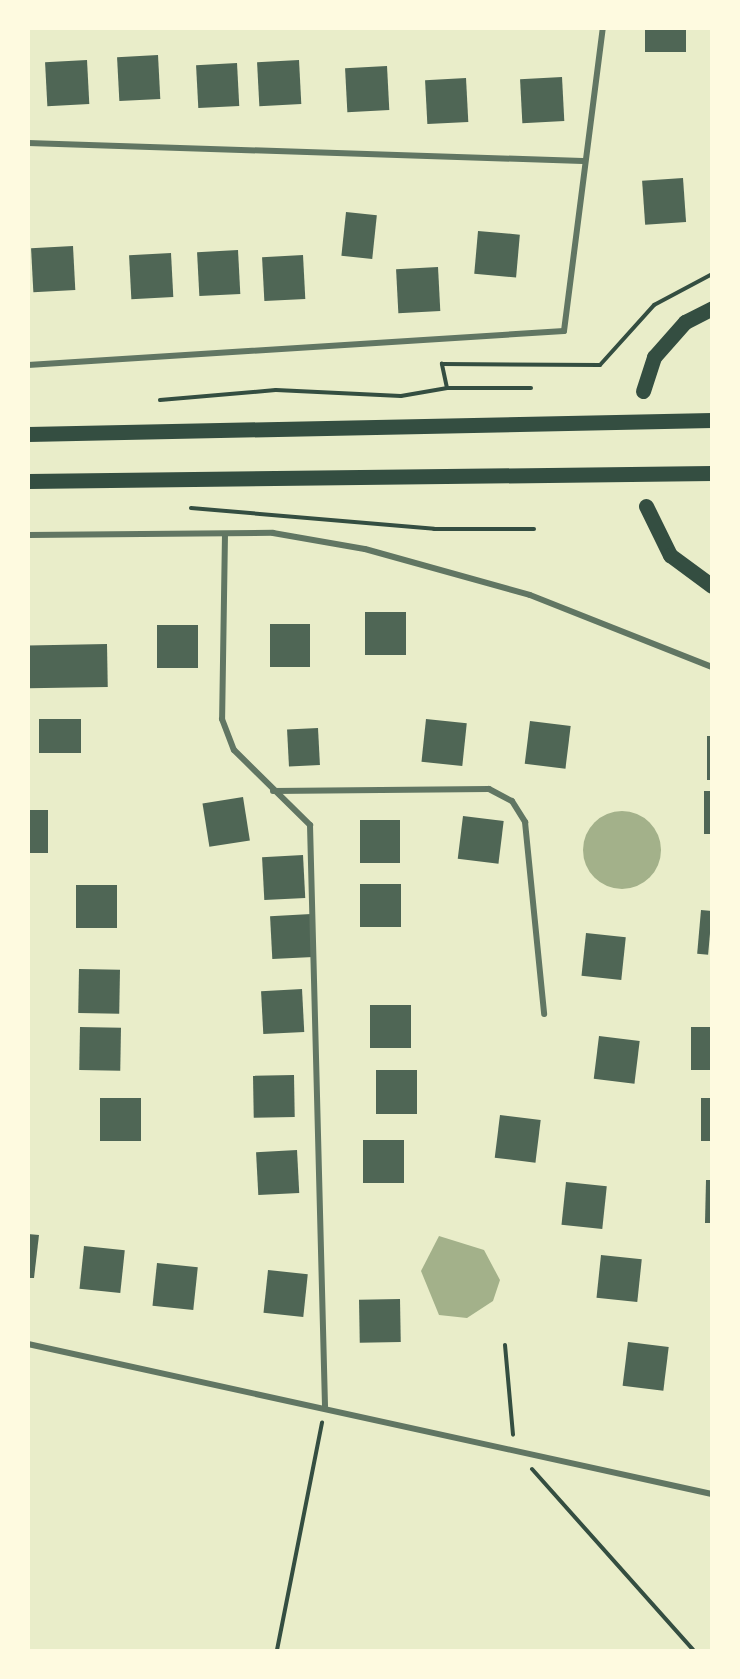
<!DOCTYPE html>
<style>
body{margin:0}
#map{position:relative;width:740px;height:1679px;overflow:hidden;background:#e9edc9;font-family:"IBM Plex Sans",sans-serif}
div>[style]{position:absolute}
.water>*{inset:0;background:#a3b18a}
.round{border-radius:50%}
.building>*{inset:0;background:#4f6655;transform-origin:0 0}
.path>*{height:4px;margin:-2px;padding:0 2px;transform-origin:2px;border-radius:2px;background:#344e41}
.minor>*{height:6px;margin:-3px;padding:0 3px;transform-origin:3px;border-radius:3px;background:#617663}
.primary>*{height:15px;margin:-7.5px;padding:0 7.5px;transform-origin:7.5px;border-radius:7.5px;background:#344e41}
span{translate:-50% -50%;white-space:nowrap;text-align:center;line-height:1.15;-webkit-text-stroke:4.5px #fefae0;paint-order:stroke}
.frame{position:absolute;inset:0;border:30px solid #fefae0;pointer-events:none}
</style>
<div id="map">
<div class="water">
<i class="round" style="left:583px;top:811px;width:78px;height:78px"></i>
<i style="clip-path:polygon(439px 1236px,484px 1250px,500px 1280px,493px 1301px,467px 1318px,439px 1315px,421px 1271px)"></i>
</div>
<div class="building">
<i style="left:645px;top:28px;width:41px;height:24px"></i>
<i style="left:158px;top:55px;width:44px;height:41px;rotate:87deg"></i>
<i style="left:87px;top:60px;width:44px;height:42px;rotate:87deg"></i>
<i style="left:299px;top:60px;width:44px;height:42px;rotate:87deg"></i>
<i style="left:237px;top:63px;width:43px;height:41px;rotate:87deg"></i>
<i style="left:387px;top:66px;width:44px;height:42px;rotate:87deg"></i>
<i style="left:562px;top:77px;width:44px;height:42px;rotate:87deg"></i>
<i style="left:466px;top:78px;width:44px;height:41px;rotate:87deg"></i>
<i style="left:683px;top:178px;width:44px;height:41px;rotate:86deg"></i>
<i style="left:346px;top:212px;width:31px;height:44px;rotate:6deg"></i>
<i style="left:478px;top:231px;width:42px;height:43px;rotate:5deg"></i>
<i style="left:73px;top:246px;width:44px;height:42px;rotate:87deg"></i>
<i style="left:238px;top:250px;width:44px;height:41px;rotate:87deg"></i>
<i style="left:171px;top:253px;width:44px;height:42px;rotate:87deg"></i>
<i style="left:303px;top:255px;width:44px;height:41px;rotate:87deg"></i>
<i style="left:438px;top:267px;width:44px;height:42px;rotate:87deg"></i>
<i style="left:406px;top:612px;width:43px;height:41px;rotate:90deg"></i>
<i style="left:270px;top:624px;width:40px;height:43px"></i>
<i style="left:157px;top:625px;width:41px;height:43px"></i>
<i style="left:107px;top:644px;width:43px;height:79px;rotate:89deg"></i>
<i style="left:81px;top:719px;width:34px;height:42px;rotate:90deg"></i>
<i style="left:426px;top:719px;width:41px;height:43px;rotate:6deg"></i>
<i style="left:530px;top:721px;width:41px;height:43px;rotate:7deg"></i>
<i style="left:318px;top:728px;width:37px;height:31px;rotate:87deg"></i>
<i style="left:707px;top:736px;width:5px;height:44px"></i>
<i style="left:704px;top:791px;width:8px;height:43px"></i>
<i style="left:243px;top:797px;width:44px;height:41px;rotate:81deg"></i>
<i style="left:28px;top:810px;width:20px;height:43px"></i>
<i style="left:463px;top:816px;width:41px;height:43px;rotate:7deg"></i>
<i style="left:360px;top:820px;width:40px;height:43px"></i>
<i style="left:303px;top:855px;width:43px;height:41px;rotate:87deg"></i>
<i style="left:360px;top:884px;width:41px;height:43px"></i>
<i style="left:76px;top:885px;width:41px;height:43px"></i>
<i style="left:701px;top:910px;width:11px;height:44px;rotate:5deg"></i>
<i style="left:311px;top:914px;width:43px;height:41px;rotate:87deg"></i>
<i style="left:586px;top:933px;width:40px;height:43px;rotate:6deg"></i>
<i style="left:79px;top:969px;width:41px;height:44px;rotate:1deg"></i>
<i style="left:302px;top:989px;width:43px;height:41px;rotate:87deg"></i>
<i style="left:370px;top:1005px;width:41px;height:43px"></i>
<i style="left:80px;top:1027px;width:41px;height:43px;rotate:1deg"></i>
<i style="left:691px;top:1027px;width:21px;height:43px"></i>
<i style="left:599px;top:1036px;width:41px;height:43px;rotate:7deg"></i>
<i style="left:376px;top:1070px;width:41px;height:44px"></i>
<i style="left:294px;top:1075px;width:42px;height:41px;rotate:89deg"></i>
<i style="left:100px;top:1098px;width:41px;height:43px"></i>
<i style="left:701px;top:1098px;width:11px;height:43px"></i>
<i style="left:500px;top:1115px;width:41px;height:43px;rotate:7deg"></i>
<i style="left:363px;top:1140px;width:41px;height:43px"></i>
<i style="left:297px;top:1150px;width:43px;height:41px;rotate:87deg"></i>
<i style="clip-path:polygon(706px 1180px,712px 1180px,712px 1223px,705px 1223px)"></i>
<i style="left:566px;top:1182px;width:41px;height:43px;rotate:6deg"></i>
<i style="clip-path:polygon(28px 1234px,39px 1235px,34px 1278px,28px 1278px)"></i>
<i style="left:84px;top:1246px;width:41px;height:43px;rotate:6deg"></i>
<i style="left:601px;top:1255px;width:41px;height:43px;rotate:6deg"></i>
<i style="left:157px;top:1263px;width:41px;height:43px;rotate:6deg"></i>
<i style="left:268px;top:1270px;width:40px;height:43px;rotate:6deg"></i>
<i style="left:400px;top:1299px;width:43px;height:41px;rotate:89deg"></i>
<i style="left:628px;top:1342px;width:41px;height:44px;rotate:7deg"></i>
</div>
<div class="path">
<i style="left:447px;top:388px;width:84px"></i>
<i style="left:160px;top:400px;width:116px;rotate:-4.9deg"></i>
<i style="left:276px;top:390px;width:125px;rotate:2.7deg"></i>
<i style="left:401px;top:396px;width:47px;rotate:-9.9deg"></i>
<i style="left:447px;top:388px;width:25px;rotate:-102deg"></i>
<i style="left:442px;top:364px;width:158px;rotate:0.4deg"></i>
<i style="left:600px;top:365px;width:81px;rotate:-48deg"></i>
<i style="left:654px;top:305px;width:66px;rotate:-28.1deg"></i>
<i style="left:191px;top:508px;width:244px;rotate:4.9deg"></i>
<i style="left:434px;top:529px;width:100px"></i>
<i style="left:505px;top:1345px;width:90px;rotate:84.9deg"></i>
<i style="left:532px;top:1469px;width:242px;rotate:48.3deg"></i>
<i style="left:277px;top:1650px;width:232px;rotate:-78.8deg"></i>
</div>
<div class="minor">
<i style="left:28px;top:143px;width:555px;rotate:1.86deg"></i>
<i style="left:28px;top:365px;width:537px;rotate:-3.63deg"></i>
<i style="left:564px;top:331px;width:305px;rotate:-82.7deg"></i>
<i style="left:225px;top:534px;width:185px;rotate:90.9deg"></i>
<i style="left:222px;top:719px;width:33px;rotate:69deg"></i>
<i style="left:234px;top:750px;width:107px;rotate:44.6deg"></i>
<i style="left:310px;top:825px;width:581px;rotate:88.52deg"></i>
<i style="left:28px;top:535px;width:245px;rotate:-0.5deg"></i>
<i style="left:273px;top:533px;width:93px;rotate:9.9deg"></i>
<i style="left:365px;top:549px;width:171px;rotate:15.6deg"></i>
<i style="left:530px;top:595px;width:196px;rotate:21.6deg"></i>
<i style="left:273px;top:791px;width:216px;rotate:-0.5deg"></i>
<i style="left:489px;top:789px;width:26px;rotate:28deg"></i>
<i style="left:512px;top:801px;width:25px;rotate:58deg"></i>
<i style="left:525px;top:822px;width:193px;rotate:84.3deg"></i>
<i style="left:28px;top:1344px;width:700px;rotate:12.37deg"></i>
</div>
<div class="primary">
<i style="left:643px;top:391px;width:36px;rotate:-72deg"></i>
<i style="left:654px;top:357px;width:47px;rotate:-48.5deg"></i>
<i style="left:685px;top:322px;width:30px;rotate:-27deg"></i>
<i style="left:28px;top:434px;width:684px;rotate:-1.17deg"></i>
<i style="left:28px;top:481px;width:684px;rotate:-0.67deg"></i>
<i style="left:646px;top:506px;width:55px;rotate:63.9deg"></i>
<i style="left:670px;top:555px;width:52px;rotate:36.4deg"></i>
</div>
<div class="frame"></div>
</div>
